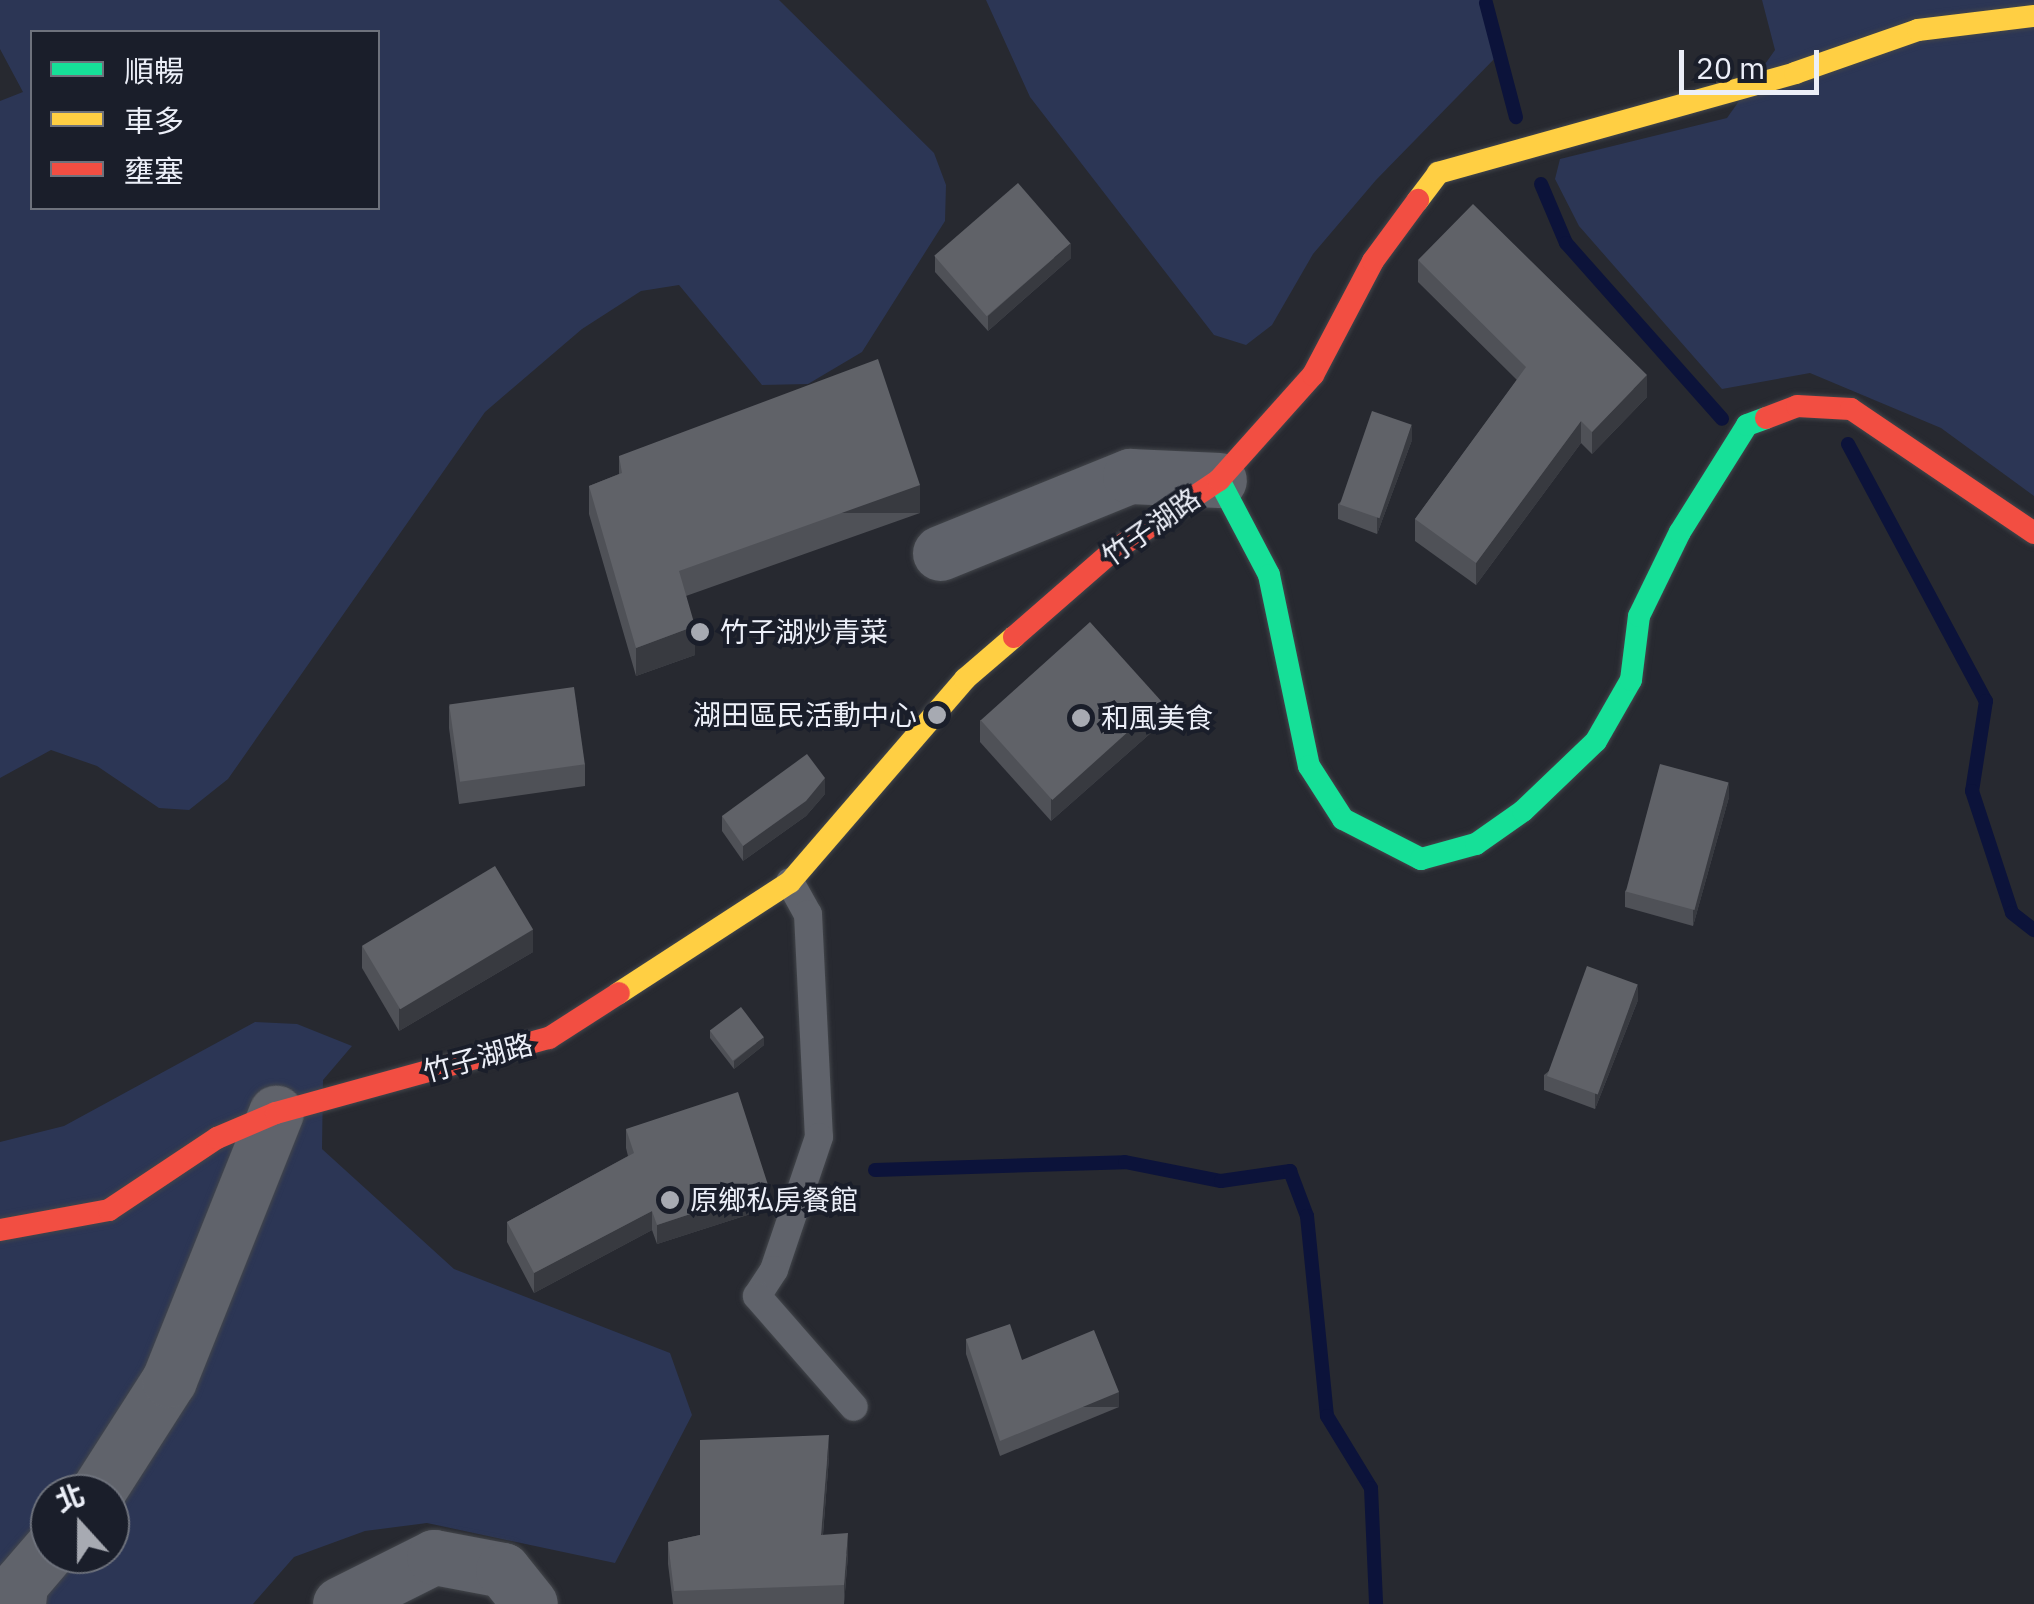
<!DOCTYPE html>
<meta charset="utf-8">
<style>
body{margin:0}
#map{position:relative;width:2034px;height:1604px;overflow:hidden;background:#272930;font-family:"IBM Plex Sans","Noto Sans TC",sans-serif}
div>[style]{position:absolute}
.green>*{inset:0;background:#2c3655}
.stream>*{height:14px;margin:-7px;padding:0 7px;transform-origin:7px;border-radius:7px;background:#0c133a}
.roads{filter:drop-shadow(0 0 2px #43464b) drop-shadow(0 0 2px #43464b)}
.lane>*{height:28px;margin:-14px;padding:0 14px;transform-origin:14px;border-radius:14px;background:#60636b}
.street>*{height:55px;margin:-27.5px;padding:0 27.5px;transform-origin:27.5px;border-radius:27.5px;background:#60636b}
.fast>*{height:22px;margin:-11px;padding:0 11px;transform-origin:11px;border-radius:11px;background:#16e098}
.slow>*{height:22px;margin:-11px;padding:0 11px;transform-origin:11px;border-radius:11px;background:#ffcf43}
.jam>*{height:22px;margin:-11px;padding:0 11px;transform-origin:11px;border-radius:11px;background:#f24e42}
.wall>*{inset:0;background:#4f5157}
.shaded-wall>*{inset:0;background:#383a40;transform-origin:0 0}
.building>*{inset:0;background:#606268;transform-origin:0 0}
.dots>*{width:28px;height:28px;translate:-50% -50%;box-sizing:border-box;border:5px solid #1a1e2a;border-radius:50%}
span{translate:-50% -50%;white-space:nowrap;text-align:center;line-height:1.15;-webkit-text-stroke:8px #1a1e2a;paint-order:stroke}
.street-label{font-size:28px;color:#eceff8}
.poi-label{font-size:28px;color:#eceff8}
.left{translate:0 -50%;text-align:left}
.right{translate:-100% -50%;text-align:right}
.legend{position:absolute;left:30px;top:30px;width:350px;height:180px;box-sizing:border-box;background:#1a1e2a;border:2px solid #6e727c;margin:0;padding:12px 18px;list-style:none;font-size:30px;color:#eceff8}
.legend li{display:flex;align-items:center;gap:20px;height:50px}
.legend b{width:50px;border:2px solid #6e727c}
.north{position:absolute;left:30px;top:1474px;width:100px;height:100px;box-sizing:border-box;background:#1a1e2a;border:2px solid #6e727c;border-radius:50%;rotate:339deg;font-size:28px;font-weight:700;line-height:40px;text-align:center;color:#eceff8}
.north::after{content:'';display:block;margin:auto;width:35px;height:45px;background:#a7aab2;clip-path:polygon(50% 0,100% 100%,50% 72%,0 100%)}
.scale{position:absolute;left:1679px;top:50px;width:140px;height:45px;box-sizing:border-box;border:5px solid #eceff8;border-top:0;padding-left:12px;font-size:30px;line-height:35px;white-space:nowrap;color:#eceff8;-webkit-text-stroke:8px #1a1e2a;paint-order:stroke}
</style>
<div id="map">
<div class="green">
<i style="clip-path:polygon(evenodd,0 0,779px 0,934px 153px,946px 185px,945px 221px,862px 352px,808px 384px,762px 385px,679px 285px,641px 291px,582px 329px,485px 412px,228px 779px,189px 810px,159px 808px,97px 766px,51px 750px,0 778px,0 101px,23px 92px,0 49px,0 0,32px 32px,378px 32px,378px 208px,32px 208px,32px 32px)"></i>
<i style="clip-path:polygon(986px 0,1480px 0,1499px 54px,1376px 180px,1313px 254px,1272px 325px,1246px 345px,1214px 335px,1030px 97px)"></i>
<i style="clip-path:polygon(1762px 0,2034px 0,2034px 496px,1941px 428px,1810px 373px,1722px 389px,1579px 226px,1555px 179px,1560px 159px,1727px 118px,1775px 50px)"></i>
<i style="clip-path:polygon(evenodd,255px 1022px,297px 1024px,352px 1046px,323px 1080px,322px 1149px,454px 1269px,670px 1353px,692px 1415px,615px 1563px,427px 1523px,365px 1531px,294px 1557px,253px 1604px,0 1604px,0 1142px,64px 1126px,255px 1022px,50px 1494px,110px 1494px,110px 1554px,50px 1554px,50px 1494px)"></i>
</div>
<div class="stream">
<i style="left:1486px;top:3px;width:118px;rotate:75.3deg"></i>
<i style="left:1541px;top:184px;width:64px;rotate:67deg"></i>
<i style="left:1566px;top:243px;width:235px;rotate:48.4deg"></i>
<i style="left:1848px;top:444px;width:292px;rotate:61.8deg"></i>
<i style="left:1986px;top:701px;width:91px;rotate:98.8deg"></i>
<i style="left:1972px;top:791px;width:128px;rotate:71.8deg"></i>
<i style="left:2012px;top:913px;width:28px;rotate:38deg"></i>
<i style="left:875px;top:1170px;width:250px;rotate:-1.8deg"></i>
<i style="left:1125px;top:1162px;width:98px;rotate:11.2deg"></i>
<i style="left:1221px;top:1181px;width:70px;rotate:-8.2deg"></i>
<i style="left:1290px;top:1171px;width:48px;rotate:69.3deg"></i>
<i style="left:1307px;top:1216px;width:201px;rotate:84.3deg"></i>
<i style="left:1327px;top:1416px;width:84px;rotate:58.6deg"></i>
<i style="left:1371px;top:1488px;width:116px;rotate:87.5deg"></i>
</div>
<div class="roads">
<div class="lane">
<i style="left:790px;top:882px;width:37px;rotate:61deg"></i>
<i style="left:808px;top:914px;width:223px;rotate:87.2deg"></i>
<i style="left:819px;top:1137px;width:140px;rotate:108.7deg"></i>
<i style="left:774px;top:1270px;width:31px;rotate:123deg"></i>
<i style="left:757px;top:1296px;width:147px;rotate:48.9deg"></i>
</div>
<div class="street">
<i style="left:940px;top:553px;width:205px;rotate:-22.1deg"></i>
<i style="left:1130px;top:476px;width:89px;rotate:2.6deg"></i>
<i style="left:96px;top:1494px;width:135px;rotate:-57.4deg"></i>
<i style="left:169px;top:1380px;width:288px;rotate:-68.2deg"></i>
<i style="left:18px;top:1604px;width:20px;rotate:-84deg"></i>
<i style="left:20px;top:1584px;width:46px;rotate:-49.4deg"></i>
<i style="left:340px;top:1604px;width:105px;rotate:-26.6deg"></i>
<i style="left:434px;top:1557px;width:70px;rotate:10.7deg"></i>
<i style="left:503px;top:1570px;width:43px;rotate:51.5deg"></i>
</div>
<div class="fast">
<i style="left:1219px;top:480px;width:107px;rotate:62.2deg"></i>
<i style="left:1269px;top:575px;width:195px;rotate:78.2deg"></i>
<i style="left:1309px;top:766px;width:63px;rotate:57.3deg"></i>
<i style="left:1343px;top:819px;width:88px;rotate:27.1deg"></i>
<i style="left:1421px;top:859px;width:57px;rotate:-15.3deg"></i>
<i style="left:1476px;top:844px;width:57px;rotate:-35.1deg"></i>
<i style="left:1523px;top:811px;width:101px;rotate:-43.8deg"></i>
<i style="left:1596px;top:741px;width:70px;rotate:-60.2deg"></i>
<i style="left:1631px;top:680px;width:64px;rotate:-82.9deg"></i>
<i style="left:1639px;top:616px;width:93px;rotate:-64deg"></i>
<i style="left:1680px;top:532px;width:126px;rotate:-57.9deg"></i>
<i style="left:1747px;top:425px;width:20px;rotate:-20deg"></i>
</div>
<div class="slow">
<i style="left:1418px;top:200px;width:34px;rotate:-53deg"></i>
<i style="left:1438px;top:173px;width:371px;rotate:-15.6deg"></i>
<i style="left:1795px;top:73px;width:130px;rotate:-19.3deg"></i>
<i style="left:1918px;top:30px;width:117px;rotate:-6.9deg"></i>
<i style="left:619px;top:993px;width:204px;rotate:-33deg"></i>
<i style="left:790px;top:882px;width:268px;rotate:-49.2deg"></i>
<i style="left:965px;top:679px;width:65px;rotate:-40.6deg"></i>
</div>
<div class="jam">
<i style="left:1766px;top:418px;width:33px;rotate:-21deg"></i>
<i style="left:1797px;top:406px;width:54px;rotate:3.2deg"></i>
<i style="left:1851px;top:409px;width:221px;rotate:34.1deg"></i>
<i style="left:1014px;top:637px;width:126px;rotate:-41.1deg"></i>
<i style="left:1109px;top:554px;width:133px;rotate:-33.9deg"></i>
<i style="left:1219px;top:480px;width:141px;rotate:-48.2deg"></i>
<i style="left:1313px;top:375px;width:129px;rotate:-62.2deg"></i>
<i style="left:1373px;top:261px;width:76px;rotate:-53.6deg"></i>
<i style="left:0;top:1230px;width:111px;rotate:-10.4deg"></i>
<i style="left:109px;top:1210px;width:130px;rotate:-33.7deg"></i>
<i style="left:217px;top:1138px;width:64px;rotate:-23deg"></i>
<i style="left:276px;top:1113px;width:283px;rotate:-15.4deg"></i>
<i style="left:549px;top:1038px;width:83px;rotate:-32.7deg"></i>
</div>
</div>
<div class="wall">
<i style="clip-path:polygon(935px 256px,1071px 258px,988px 331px,935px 272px)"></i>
<i style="clip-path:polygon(1418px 260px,1647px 397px,1592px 454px,1581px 443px,1476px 585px,1415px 541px,1415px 519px,1517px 380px,1418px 282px)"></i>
<i style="clip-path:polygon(1412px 440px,1377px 534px,1338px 519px,1338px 504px)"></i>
<i style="clip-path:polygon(619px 456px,920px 513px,686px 596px,695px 655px,636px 676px,589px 514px,589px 486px,619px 474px)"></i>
<i style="clip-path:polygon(449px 706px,585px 764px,585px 786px,459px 804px,449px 728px)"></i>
<i style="clip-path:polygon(980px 720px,1161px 724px,1051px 821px,980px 742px)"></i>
<i style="clip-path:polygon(825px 794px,806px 816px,743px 861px,722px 831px,722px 816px)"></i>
<i style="clip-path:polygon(1729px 797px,1693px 926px,1625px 907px,1625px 891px)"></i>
<i style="clip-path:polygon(362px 946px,533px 952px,399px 1031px,362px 968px)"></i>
<i style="clip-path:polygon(1638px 1000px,1595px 1109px,1544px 1090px,1544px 1075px)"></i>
<i style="clip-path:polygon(710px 1030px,764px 1045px,734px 1069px,710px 1038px)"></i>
<i style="clip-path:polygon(626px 1129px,769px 1208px,657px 1244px,652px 1230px,534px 1293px,507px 1242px,507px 1222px,628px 1156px,626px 1148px)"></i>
<i style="clip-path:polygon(966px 1339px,1022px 1360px,1119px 1407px,1000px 1456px,966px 1354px)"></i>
<i style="clip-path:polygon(829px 1457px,823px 1535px,848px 1555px,844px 1604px,673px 1604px,668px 1564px,668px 1542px,700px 1535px)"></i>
</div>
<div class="shaded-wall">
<i style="clip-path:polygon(1071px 243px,1071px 258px,988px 331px,988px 316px)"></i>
<i style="clip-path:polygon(1647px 375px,1647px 397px,1592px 454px,1592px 432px)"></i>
<i style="clip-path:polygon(1581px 421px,1581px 443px,1476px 585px,1476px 563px)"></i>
<i style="clip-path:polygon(1412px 425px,1412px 440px,1377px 534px,1377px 518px)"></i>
<i style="left:920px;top:485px;width:28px;height:256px;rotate:90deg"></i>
<i style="clip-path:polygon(695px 626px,695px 655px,636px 676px,636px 648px)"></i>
<i style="clip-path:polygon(1161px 702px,1161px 724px,1051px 821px,1051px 799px)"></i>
<i style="clip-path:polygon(825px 778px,825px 794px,806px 816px,743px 861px,743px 846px)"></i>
<i style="clip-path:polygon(1729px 782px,1729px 797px,1693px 926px,1693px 910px)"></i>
<i style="clip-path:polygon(533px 929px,533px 952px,399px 1031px,399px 1009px)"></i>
<i style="clip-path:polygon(1638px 985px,1638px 1000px,1595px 1109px,1595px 1094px)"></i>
<i style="clip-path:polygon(764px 1037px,764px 1045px,734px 1069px,734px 1061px)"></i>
<i style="clip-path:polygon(769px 1188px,769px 1208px,657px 1244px,657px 1225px)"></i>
<i style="clip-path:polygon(652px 1211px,652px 1230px,534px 1293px,534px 1273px)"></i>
<i style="left:1119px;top:1392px;width:15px;height:129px;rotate:90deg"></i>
<i style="clip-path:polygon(829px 1435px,829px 1457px,821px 1557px,821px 1535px)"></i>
<i style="clip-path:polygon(848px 1533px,848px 1555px,844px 1604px,844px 1585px)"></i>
</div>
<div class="building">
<i style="left:1018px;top:183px;width:80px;height:111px;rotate:49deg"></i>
<i style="clip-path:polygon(1473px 204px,1647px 375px,1592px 432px,1581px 421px,1476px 563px,1415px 519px,1526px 367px,1418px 260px)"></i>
<i style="clip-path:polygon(878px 359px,920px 485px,679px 571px,695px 626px,636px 648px,589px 486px,622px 473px,619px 456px)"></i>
<i style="left:1372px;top:411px;width:42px;height:99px;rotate:19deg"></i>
<i style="left:1090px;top:622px;width:107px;height:147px;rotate:48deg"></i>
<i style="left:574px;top:687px;width:78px;height:126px;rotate:82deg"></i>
<i style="clip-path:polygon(807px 754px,825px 778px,806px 801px,743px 846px,722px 816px)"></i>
<i style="left:1660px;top:764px;width:71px;height:132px;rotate:15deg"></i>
<i style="left:495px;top:866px;width:74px;height:155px;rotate:59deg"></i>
<i style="left:1587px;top:966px;width:54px;height:117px;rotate:20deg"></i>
<i style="left:741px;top:1007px;width:38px;height:39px;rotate:53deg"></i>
<i style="clip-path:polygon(738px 1092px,769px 1188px,657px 1225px,652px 1211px,534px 1273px,507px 1222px,634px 1153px,626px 1129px)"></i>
<i style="clip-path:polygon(1010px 1324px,1022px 1360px,1094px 1330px,1119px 1392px,1000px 1441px,966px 1339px)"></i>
<i style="clip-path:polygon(829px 1435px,821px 1535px,848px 1533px,844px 1585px,674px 1591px,668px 1542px,700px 1535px,700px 1440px)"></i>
</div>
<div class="dots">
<i style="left:700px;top:632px;background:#a7aab2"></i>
<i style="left:937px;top:715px;background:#a7aab2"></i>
<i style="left:1081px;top:718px;background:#a7aab2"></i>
<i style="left:670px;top:1200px;background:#a7aab2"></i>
</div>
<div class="street-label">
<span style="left:1151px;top:527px;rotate:-35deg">竹子湖路</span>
<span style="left:478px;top:1058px;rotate:-15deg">竹子湖路</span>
</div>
<div class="poi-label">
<span class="left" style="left:720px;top:632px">竹子湖炒青菜</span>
<span class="right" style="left:917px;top:715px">湖田區民活動中心</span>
<span class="left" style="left:1101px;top:718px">和風美食</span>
<span class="left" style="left:690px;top:1200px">原鄉私房餐館</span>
</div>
<ul class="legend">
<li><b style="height:12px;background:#16e098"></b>順暢</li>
<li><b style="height:12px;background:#ffcf43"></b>車多</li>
<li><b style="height:12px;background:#f24e42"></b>壅塞</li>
</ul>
<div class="north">北</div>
<div class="scale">20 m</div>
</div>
